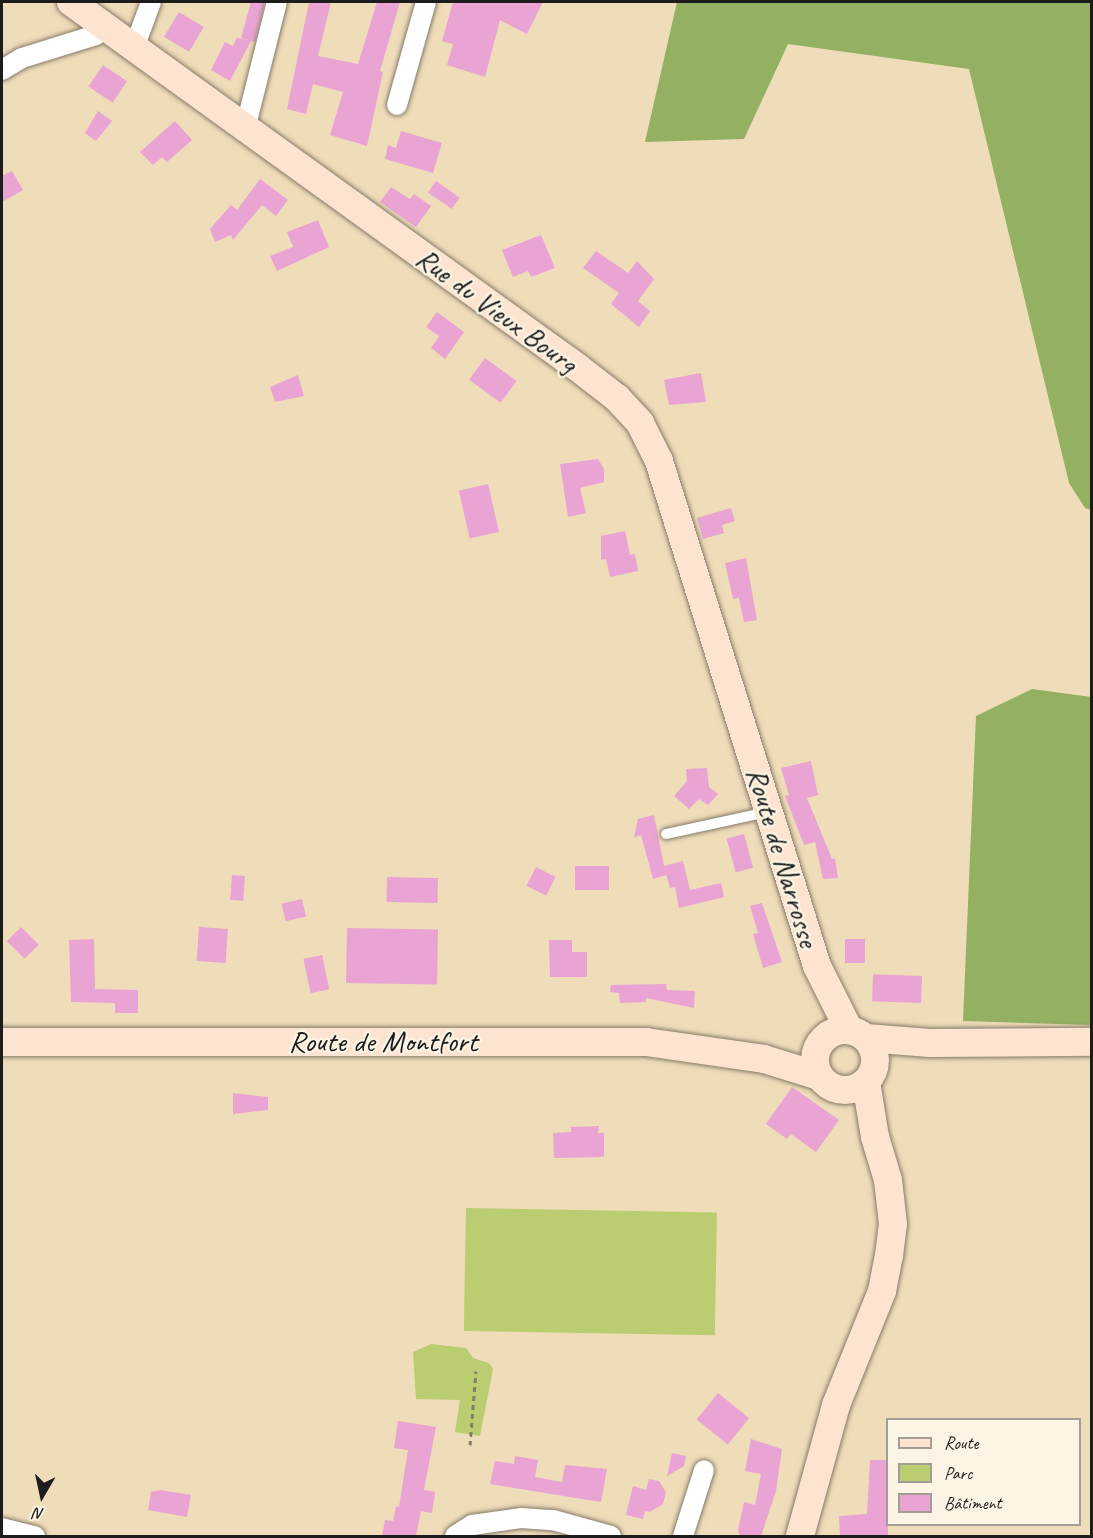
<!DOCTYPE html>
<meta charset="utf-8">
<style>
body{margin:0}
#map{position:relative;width:1093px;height:1538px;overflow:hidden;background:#efdcb9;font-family:Caveat,sans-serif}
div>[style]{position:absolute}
.green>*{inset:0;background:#bacd71;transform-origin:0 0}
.forest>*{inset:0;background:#93b063}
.building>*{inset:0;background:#e9a4d3;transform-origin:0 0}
.path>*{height:3px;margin-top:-1.5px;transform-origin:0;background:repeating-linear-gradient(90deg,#867c6a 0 4.5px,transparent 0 9px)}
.roads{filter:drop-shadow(0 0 2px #867c6a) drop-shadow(0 0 2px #867c6a)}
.lane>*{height:10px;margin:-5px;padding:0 5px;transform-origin:5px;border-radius:5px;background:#fff}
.street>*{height:20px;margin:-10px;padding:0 10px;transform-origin:10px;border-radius:10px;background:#fff}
.secondary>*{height:28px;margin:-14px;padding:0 14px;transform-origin:14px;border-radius:14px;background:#fde4d0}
.secondary>.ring{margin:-14px;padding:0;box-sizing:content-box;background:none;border:28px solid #fde4d0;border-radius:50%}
span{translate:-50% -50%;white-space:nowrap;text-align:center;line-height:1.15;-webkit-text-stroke:4.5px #fcf5e5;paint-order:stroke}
.street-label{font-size:30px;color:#1c1c1c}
.frame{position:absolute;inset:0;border:3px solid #1c1c1c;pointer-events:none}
.legend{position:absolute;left:886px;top:1418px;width:195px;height:108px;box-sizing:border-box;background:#fcf5e5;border:2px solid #a29e95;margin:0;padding:8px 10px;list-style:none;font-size:18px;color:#1c1c1c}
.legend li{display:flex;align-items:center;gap:12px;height:30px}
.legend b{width:30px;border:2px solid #a29e95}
.north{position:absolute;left:12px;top:1466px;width:60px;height:60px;-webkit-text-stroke:4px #fcf5e5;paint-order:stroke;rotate:189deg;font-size:16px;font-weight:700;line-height:24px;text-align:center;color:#1c1c1c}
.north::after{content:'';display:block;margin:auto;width:21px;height:27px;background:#1c1c1c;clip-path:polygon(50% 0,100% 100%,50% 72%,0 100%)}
</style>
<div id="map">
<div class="green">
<i style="left:466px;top:1208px;width:251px;height:123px;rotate:1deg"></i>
<i style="clip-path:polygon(431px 1344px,466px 1348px,473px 1358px,489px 1363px,493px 1369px,480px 1436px,455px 1432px,460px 1400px,416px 1399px,413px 1352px)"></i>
</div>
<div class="forest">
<i style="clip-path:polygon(677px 2px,1091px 2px,1091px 510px,1085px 508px,1069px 483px,969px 69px,788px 44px,744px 139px,645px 142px)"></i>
<i style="clip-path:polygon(1032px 689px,1091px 697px,1091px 1025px,963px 1021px,976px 716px)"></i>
</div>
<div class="building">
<i style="clip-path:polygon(251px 2px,265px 2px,255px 42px,251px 41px,230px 81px,211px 70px,225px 42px,233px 46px,237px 38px,248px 40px,241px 38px)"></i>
<i style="clip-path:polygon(309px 2px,331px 2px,318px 56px,358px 64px,377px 2px,400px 2px,380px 71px,383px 72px,367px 146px,330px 135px,343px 92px,313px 84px,306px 114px,287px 109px)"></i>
<i style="clip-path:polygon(453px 2px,543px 2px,527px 34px,500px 20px,485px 77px,447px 65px,453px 44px,442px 41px)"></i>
<i style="left:179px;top:12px;width:29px;height:29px;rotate:31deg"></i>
<i style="left:103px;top:65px;width:29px;height:26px;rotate:34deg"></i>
<i style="clip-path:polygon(98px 111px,112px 121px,96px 141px,85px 133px)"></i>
<i style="clip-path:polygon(175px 121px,192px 140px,167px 162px,162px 157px,153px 165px,140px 152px)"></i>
<i style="clip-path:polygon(401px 131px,442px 143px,433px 173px,385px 159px,388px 145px,396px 148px)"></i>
<i style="clip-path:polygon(12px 171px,23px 190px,2px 202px,2px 176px)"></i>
<i style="clip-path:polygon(260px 179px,288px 200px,276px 216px,262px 205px,233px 240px,231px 235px,215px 242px,210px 229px,231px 205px,237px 210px)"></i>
<i style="left:436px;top:181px;width:29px;height:14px;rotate:35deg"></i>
<i style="clip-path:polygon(391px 187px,410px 199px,414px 194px,431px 206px,416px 227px,380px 202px)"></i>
<i style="clip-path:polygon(318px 220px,329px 247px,277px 271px,270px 256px,293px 247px,287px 232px)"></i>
<i style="clip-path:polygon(541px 235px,555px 268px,531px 277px,528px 271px,513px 277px,502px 250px)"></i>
<i style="clip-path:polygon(596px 251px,628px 273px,637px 261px,654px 279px,638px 301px,650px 311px,639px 327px,611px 304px,619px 293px,583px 268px)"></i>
<i style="clip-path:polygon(437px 312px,464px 332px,445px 359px,431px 348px,439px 336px,426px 327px)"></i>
<i style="left:485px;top:358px;width:39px;height:27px;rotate:36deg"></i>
<i style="clip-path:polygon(701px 373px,706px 402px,669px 405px,664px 380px)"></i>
<i style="clip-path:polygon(298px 375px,304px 396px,275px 402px,270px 387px)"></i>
<i style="clip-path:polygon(598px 459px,604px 469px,604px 482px,580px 488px,586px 513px,568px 517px,560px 464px)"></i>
<i style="left:488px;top:484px;width:49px;height:30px;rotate:77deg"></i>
<i style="clip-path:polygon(731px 508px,735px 521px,722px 525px,724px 533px,703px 539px,697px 518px)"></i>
<i style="clip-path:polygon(625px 531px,630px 555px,635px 554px,638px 571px,610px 577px,606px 559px,601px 560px,601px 536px)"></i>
<i style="clip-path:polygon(746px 558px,757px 620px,744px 622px,739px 598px,733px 599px,725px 563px)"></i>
<i style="clip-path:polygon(811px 761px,818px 795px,807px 798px,832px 859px,835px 858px,838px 878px,823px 879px,815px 842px,804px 845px,785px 796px,789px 795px,781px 768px)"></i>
<i style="clip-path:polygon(707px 768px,709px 787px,718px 794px,708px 805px,699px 799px,689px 809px,674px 796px,687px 781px,686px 769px)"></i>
<i style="clip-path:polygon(654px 815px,664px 866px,683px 861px,690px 890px,721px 883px,724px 897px,679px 908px,675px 887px,670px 888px,664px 867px,666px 875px,653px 879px,641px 835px,634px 837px,638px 819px)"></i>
<i style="left:744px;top:834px;width:35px;height:18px;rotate:75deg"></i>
<i style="left:609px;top:866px;width:24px;height:34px;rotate:90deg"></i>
<i style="left:536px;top:867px;width:22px;height:21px;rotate:27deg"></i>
<i style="left:232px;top:875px;width:13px;height:25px;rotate:4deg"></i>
<i style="left:387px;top:877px;width:51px;height:25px;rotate:1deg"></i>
<i style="left:302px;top:899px;width:18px;height:21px;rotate:77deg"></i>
<i style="clip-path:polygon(762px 903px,782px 962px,763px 968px,753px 934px,758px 933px,750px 906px)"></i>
<i style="left:21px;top:927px;width:25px;height:20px;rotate:45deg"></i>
<i style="left:199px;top:927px;width:29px;height:34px;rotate:4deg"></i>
<i style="left:347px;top:928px;width:91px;height:55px;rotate:1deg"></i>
<i style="clip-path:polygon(94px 939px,95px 989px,138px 990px,138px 1013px,115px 1013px,115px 1003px,71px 1002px,69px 940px)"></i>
<i style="left:845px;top:939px;width:20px;height:24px"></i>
<i style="clip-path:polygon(549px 940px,572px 940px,572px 952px,587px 952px,587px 977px,550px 977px)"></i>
<i style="left:322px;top:955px;width:35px;height:19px;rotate:78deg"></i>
<i style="left:922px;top:976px;width:27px;height:49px;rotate:92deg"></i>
<i style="clip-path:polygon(666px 984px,667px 990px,695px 991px,694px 1008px,646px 998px,646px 1002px,620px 1003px,619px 993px,610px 992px,611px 985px)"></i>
<i style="clip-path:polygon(792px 1087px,839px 1120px,816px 1152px,791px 1134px,787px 1139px,766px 1124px)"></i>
<i style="clip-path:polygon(233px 1093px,268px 1097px,268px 1110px,233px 1114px)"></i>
<i style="clip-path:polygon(599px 1126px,598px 1133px,604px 1133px,604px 1157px,554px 1158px,553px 1133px,571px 1132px,571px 1127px)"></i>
<i style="left:718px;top:1393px;width:40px;height:34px;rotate:39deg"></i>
<i style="clip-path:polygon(398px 1421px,436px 1427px,424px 1490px,435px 1492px,432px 1513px,421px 1511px,416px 1536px,382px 1536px,385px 1520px,393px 1521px,396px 1506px,399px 1507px,408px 1450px,394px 1448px)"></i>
<i style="clip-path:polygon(751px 1439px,782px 1449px,776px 1491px,761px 1536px,740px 1536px,738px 1530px,744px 1502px,755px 1505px,761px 1474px,745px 1471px)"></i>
<i style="clip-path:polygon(672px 1453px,686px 1456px,684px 1466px,667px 1476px)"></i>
<i style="clip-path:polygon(515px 1456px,538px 1460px,535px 1477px,562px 1482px,565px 1465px,607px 1469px,601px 1502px,490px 1484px,495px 1461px,514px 1464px)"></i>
<i style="clip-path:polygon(870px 1460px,888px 1460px,888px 1536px,840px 1536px,839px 1516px,867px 1514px)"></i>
<i style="clip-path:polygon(649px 1479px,659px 1481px,666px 1492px,663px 1504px,650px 1512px,645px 1511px,643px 1519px,626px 1515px,633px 1486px,646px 1490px)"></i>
<i style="clip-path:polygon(160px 1490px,191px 1495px,187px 1517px,148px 1510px,151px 1492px)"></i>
</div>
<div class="path">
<i style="left:470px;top:1445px;width:74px;rotate:-85.4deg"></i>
</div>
<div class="roads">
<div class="lane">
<i style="left:666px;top:834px;width:104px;rotate:-12.2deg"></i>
</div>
<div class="street">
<i style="left:134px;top:48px;width:49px;rotate:-69.7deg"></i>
<i style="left:2px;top:70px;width:23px;rotate:-31deg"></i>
<i style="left:22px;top:58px;width:77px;rotate:-17.3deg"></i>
<i style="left:96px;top:35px;width:11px;rotate:-45deg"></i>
<i style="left:397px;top:105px;width:107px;rotate:-74.3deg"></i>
<i style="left:245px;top:129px;width:131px;rotate:-75.9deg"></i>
<i style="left:2px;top:1528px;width:34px;rotate:14deg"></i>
<i style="left:455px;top:1536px;width:20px;rotate:-33deg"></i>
<i style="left:472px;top:1525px;width:49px;rotate:-8.1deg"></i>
<i style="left:521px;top:1518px;width:32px;rotate:4deg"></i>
<i style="left:553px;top:1520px;width:60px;rotate:15.4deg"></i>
<i style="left:683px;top:1536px;width:69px;rotate:-72.3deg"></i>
</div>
<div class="secondary">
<i style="left:71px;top:2px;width:624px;rotate:35.8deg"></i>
<i style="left:577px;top:367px;width:51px;rotate:37.8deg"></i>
<i style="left:617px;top:398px;width:34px;rotate:47deg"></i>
<i style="left:640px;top:423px;width:42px;rotate:63.4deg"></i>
<i style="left:659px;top:461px;width:529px;rotate:72.63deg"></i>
<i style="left:817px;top:966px;width:72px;rotate:63.4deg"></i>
<i class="ring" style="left:815px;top:1030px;width:32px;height:32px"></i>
<i style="left:866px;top:1038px;width:64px;rotate:4.5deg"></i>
<i style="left:930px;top:1043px;width:162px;rotate:-0.4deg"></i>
<i style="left:2px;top:1042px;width:644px"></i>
<i style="left:646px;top:1042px;width:119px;rotate:8.2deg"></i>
<i style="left:764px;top:1059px;width:58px;rotate:17.2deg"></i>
<i style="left:800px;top:1536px;width:136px;rotate:-74.6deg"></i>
<i style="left:836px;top:1405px;width:123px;rotate:-68deg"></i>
<i style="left:882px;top:1291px;width:36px;rotate:-79deg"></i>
<i style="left:889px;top:1256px;width:32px;rotate:-83deg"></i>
<i style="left:893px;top:1224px;width:44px;rotate:-96.5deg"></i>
<i style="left:888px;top:1180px;width:45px;rotate:-106.8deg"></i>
<i style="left:875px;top:1137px;width:56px;rotate:-99.3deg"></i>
</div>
</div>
<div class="street-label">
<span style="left:497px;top:310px;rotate:36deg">Rue du Vieux Bourg</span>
<span style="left:783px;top:857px;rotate:73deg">Route de Narrosse</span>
<span style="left:383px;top:1041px">Route de Montfort</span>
</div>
<div class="frame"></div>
<ul class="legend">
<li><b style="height:8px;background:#fde4d0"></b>Route</li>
<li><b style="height:16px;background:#bacd71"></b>Parc</li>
<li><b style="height:16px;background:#e9a4d3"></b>Bâtiment</li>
</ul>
<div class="north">N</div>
</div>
